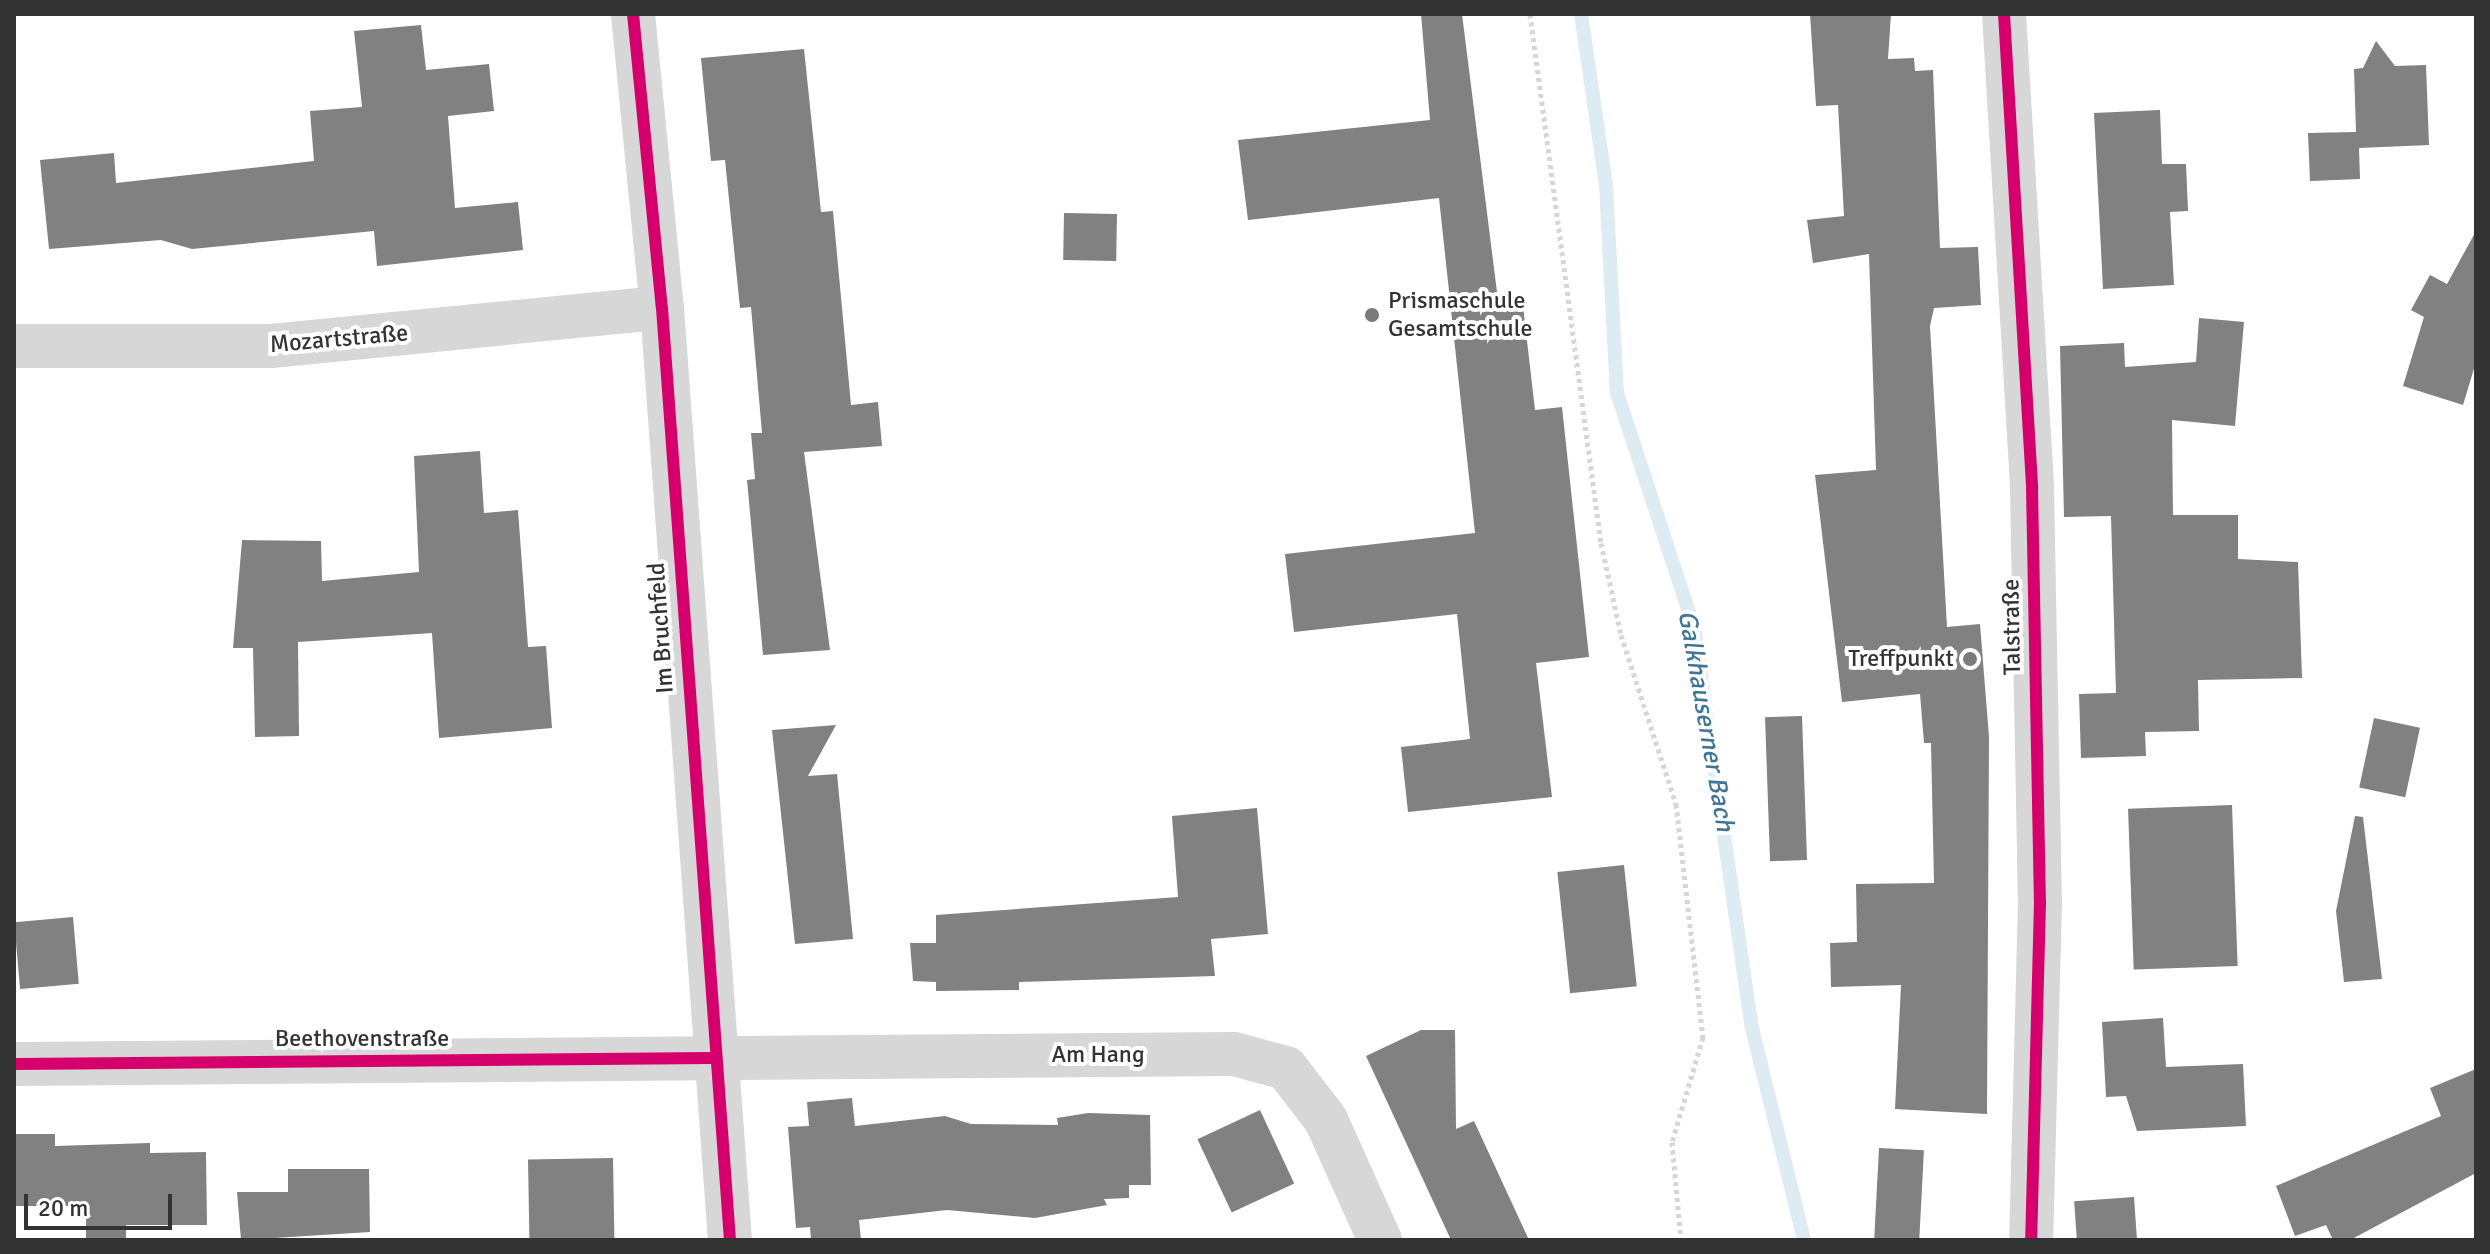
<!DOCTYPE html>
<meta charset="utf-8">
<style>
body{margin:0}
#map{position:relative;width:2490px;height:1254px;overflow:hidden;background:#fff;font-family:Signika,sans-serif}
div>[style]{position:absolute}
.stream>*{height:14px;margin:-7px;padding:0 7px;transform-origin:7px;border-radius:7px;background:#ddebf3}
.building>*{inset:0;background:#818181;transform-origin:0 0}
.path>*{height:5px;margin-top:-2.5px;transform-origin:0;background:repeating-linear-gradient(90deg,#d6d6d6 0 4px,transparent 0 8px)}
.street>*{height:44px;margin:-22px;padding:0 22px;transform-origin:22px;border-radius:22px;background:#d7d7d7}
.cycleway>*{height:12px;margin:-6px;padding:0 6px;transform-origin:6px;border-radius:6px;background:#d6006c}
.dots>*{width:22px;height:22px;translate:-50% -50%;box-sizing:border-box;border:4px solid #fff;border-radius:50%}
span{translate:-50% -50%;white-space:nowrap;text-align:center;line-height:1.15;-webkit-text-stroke:8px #fff;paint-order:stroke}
.poi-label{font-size:24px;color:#333}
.left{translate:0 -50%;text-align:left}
.right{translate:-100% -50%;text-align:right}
.street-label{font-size:24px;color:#333}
.water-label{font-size:26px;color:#3f7597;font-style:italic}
.frame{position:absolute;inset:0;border:16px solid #333;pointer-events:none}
.scale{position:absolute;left:24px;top:1194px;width:148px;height:36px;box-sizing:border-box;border:4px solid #333;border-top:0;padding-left:10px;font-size:24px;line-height:28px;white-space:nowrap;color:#333;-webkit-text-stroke:6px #fff;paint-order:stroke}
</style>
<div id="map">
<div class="stream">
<i style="left:1581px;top:14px;width:173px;rotate:81.7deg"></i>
<i style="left:1606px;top:185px;width:208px;rotate:87deg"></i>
<i style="left:1617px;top:393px;width:246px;rotate:71.8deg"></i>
<i style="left:1694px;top:627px;width:405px;rotate:81.8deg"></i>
<i style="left:1752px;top:1028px;width:218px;rotate:76.2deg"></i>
</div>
<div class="building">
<i style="clip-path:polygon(1421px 14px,1462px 14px,1499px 308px,1523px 306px,1535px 410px,1562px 407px,1589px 657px,1536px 663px,1552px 797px,1408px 812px,1401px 747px,1470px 739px,1457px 614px,1294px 632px,1285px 554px,1475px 533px,1439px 198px,1248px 220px,1238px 140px,1430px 120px)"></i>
<i style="clip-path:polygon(1810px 14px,1891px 14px,1888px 59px,1914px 58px,1915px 71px,1933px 70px,1940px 248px,1978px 247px,1981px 305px,1934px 308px,1930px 326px,1947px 627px,1980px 624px,1989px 737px,1987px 1114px,1895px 1109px,1901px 985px,1831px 987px,1830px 943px,1857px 942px,1856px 884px,1934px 883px,1931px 743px,1924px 743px,1920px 694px,1842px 702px,1815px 475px,1876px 470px,1869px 254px,1813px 263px,1807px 220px,1844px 216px,1838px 105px,1816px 106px)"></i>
<i style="clip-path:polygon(421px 25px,426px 70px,489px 64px,494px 111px,448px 116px,455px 208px,518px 202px,523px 250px,377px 266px,374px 231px,192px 249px,161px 240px,49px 249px,40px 160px,114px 153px,116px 183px,314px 161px,310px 111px,362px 107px,354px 31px)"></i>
<i style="clip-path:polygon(2376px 41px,2395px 66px,2426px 65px,2429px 145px,2359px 148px,2360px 179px,2310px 181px,2308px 133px,2356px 132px,2354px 69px,2363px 68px)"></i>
<i style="clip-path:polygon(804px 49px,821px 212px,833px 211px,851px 405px,878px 402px,882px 446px,804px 452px,830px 650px,763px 655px,747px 480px,755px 479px,751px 433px,762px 433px,751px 307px,740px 308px,725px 160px,711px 161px,701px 58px)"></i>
<i style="clip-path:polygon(2160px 110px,2162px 164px,2186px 164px,2188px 211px,2170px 212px,2174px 285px,2103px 289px,2094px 113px)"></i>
<i style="left:1064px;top:213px;width:53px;height:47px;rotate:1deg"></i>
<i style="clip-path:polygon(2476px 231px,2476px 362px,2463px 405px,2403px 386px,2424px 317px,2411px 310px,2430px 275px,2447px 284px)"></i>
<i style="clip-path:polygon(2199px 318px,2244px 322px,2235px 426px,2172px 420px,2173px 515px,2238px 515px,2238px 559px,2298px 562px,2302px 678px,2198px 680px,2199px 731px,2145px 732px,2146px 756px,2081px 758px,2079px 694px,2116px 693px,2111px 516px,2064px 517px,2060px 346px,2124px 343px,2125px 367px,2196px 362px)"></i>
<i style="clip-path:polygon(480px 451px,484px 513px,518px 510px,528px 647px,546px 646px,552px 728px,439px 738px,432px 633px,298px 642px,299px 736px,255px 737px,253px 648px,233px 648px,242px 540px,321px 541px,322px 581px,419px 572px,414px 456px)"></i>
<i style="left:1802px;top:716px;width:144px;height:37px;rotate:88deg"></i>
<i style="left:2374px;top:718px;width:47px;height:71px;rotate:12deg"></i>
<i style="clip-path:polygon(836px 725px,808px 776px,837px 774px,853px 939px,795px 944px,772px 730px)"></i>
<i style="left:2232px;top:805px;width:161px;height:104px;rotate:88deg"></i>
<i style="clip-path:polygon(1257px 808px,1268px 934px,1211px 939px,1215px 976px,1019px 982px,1019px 990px,936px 991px,936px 982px,913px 981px,910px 943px,936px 943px,936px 915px,1178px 897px,1172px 816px)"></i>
<i style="clip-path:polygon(2355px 816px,2363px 817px,2382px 979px,2344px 982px,2336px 911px)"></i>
<i style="left:1624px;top:865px;width:122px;height:67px;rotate:84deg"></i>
<i style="left:73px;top:917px;width:67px;height:59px;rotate:85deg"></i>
<i style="clip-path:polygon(2163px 1018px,2166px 1067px,2243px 1064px,2246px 1126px,2137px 1131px,2126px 1096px,2106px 1097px,2102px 1022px)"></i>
<i style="clip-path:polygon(1421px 1030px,1455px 1030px,1456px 1129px,1474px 1121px,1529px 1240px,1451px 1240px,1366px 1056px)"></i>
<i style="clip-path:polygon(2476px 1069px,2476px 1173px,2350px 1240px,2333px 1240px,2326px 1225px,2295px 1236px,2276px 1186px,2441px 1116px,2430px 1088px)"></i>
<i style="clip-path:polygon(852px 1098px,855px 1126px,945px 1116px,971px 1124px,1058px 1125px,1057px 1118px,1088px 1113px,1150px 1115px,1151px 1185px,1129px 1185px,1129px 1198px,1104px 1199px,1107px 1205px,1035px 1218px,947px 1210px,859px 1220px,861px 1240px,811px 1240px,810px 1227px,796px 1228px,788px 1127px,809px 1126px,807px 1102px)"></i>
<i style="left:1260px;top:1110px;width:81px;height:69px;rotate:65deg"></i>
<i style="clip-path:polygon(14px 1134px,55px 1134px,55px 1146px,150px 1143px,150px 1153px,206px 1152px,207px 1225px,126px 1225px,126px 1240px,86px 1240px,86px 1206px,14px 1206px)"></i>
<i style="left:1879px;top:1148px;width:45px;height:90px;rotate:3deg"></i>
<i style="left:613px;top:1158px;width:82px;height:85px;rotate:89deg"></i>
<i style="clip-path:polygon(288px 1169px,369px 1169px,370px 1232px,241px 1240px,237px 1192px,288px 1192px)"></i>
<i style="left:2134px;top:1197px;width:43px;height:60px;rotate:86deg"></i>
</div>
<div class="path">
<i style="left:1530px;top:14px;width:534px;rotate:82.36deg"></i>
<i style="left:1601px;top:543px;width:94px;rotate:77.7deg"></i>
<i style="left:1621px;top:635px;width:178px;rotate:72deg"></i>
<i style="left:1676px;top:804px;width:235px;rotate:83.4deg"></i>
<i style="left:1703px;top:1037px;width:109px;rotate:106.4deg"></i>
<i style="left:1672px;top:1142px;width:98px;rotate:84.8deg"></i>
</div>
<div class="street">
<i style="left:633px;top:14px;width:295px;rotate:84.4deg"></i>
<i style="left:662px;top:308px;width:934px;rotate:85.83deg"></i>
<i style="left:2004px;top:14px;width:476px;rotate:86.6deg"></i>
<i style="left:2032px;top:489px;width:413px;rotate:88.9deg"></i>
<i style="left:2040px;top:902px;width:338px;rotate:91.5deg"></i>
<i style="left:14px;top:346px;width:257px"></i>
<i style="left:271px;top:346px;width:393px;rotate:-5.6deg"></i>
<i style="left:14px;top:1064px;width:1220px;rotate:-0.47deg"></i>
<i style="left:1234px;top:1054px;width:54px;rotate:15.1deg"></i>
<i style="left:1286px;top:1068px;width:66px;rotate:52.4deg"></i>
<i style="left:1326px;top:1120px;width:132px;rotate:65.8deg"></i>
</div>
<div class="cycleway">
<i style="left:633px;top:14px;width:295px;rotate:84.4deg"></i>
<i style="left:662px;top:308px;width:934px;rotate:85.83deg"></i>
<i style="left:2004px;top:14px;width:476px;rotate:86.6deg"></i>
<i style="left:2032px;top:489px;width:413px;rotate:88.9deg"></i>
<i style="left:2040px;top:902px;width:338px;rotate:91.5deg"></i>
<i style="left:14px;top:1064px;width:697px;rotate:-0.49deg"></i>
</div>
<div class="dots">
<i style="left:1372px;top:315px;background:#7a7a7a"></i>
<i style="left:1970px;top:659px;background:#7a7a7a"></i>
</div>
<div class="poi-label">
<span class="left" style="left:1388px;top:315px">Prismaschule<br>Gesamtschule</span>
<span class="right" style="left:1954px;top:659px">Treffpunkt</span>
</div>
<div class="street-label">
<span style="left:339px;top:339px;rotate:-5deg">Mozartstraße</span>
<span style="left:2012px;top:627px;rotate:-91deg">Talstraße</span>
<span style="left:661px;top:628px;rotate:-94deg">Im Bruchfeld</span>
<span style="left:362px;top:1039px">Beethovenstraße</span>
<span style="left:1098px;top:1055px">Am Hang</span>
</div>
<div class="water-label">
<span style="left:1705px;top:721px;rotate:80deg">Galkhauserner Bach</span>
</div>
<div class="frame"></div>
<div class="scale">20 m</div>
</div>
